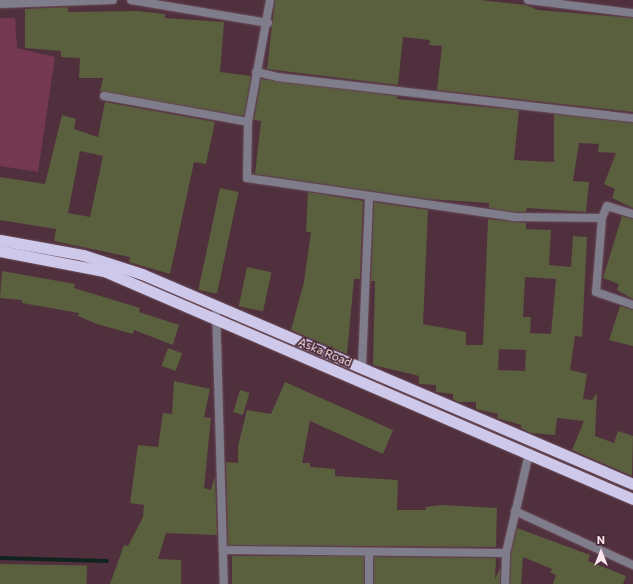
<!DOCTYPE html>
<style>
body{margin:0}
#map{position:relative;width:633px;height:584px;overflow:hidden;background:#50303d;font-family:Commissioner,sans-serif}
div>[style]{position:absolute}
.green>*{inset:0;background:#743851}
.stream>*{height:4px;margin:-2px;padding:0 2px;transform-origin:2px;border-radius:2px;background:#12231f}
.building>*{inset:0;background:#5a5f3e;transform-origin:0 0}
.roads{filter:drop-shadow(0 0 1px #6b4d59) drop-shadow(0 0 1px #6b4d59)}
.minor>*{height:8px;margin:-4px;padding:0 4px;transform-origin:4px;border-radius:4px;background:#7f7c8b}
.trunk>*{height:11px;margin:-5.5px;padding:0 5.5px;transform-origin:5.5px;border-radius:5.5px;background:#cec8ea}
span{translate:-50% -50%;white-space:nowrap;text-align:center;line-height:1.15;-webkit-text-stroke:3.5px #452633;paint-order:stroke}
.street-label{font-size:12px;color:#fbe5ed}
.north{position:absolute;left:581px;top:532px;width:40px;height:40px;-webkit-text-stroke:3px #452633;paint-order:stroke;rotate:0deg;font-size:11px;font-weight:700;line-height:16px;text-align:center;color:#fbe5ed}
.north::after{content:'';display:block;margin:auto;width:14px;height:18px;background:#fbe5ed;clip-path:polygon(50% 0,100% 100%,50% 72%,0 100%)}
</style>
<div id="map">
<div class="green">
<i style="clip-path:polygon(0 18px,15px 18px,17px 48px,55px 57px,38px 172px,0 166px)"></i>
</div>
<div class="stream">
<i style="left:0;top:558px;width:107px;rotate:1.6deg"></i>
</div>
<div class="building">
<i style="clip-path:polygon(275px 0,480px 0,526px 5px,538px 10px,633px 18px,633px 112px,437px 90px,442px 46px,429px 45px,430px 40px,403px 37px,398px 85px,267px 69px)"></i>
<i style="clip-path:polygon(68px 7px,68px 12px,137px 11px,165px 14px,165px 18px,224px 22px,220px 72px,251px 76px,244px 116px,100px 91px,103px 78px,79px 78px,80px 58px,61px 57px,61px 51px,25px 48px,25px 9px)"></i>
<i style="clip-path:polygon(261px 79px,397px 96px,397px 99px,519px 110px,514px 160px,554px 162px,554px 114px,633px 123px,633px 208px,612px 198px,615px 189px,604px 184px,616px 153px,598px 152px,599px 144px,579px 143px,573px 181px,589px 182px,586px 212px,527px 208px,526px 212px,513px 212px,489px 208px,489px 203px,428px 199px,255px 174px,261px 121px,254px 120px)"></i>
<i style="clip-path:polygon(evenodd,105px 102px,215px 122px,206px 164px,194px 162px,170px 274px,129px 262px,130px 257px,54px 241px,56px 229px,0 220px,0 177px,45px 184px,62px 115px,76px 119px,74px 129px,98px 137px,105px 102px,80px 151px,103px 156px,90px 217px,68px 213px,80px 151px)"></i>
<i style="left:220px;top:188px;width:19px;height:104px;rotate:12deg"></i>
<i style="clip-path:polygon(308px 192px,363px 201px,360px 279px,354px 279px,347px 354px,291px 330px,304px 282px,311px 232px,306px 232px)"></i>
<i style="clip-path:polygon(evenodd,374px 202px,428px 210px,423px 324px,466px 332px,466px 345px,483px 345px,488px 219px,526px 223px,526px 229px,551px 230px,549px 265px,571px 267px,573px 236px,587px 237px,582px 337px,575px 336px,570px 370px,587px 374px,583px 399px,592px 400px,597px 393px,595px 436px,614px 443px,618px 431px,633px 436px,632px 476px,572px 450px,584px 421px,557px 418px,555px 435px,531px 433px,521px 428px,521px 425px,497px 418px,498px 414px,476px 409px,476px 402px,458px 402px,453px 399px,453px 394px,436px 392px,436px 385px,419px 384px,419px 376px,373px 365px,375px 281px,371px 281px,374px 202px,525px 277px,556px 279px,551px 334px,530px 333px,531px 317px,523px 317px,525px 277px,374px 202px,499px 349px,526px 350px,525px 371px,498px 370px,499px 349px)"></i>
<i style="clip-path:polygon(622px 216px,633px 219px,633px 299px,617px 290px,619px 284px,603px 278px)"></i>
<i style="left:247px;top:267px;width:25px;height:40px;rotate:12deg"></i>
<i style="clip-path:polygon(2px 271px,75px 284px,74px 288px,140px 308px,139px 312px,179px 325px,173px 345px,134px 330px,133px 334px,97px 324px,78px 316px,79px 313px,22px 303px,22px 300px,0 298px)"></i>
<i style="clip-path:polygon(620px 306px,633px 310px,633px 346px,609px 340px)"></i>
<i style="left:168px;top:348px;width:15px;height:19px;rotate:20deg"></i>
<i style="clip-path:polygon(174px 381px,210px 389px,204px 417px,211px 418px,204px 488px,211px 490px,215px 476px,217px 535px,166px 533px,158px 559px,181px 560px,181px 584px,110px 584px,124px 545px,128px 546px,143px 517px,144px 505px,130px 503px,138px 445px,158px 447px,163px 413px,172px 414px)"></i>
<i style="clip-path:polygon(285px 382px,393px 430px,383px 454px,310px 421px,302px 463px,310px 463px,310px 467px,335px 469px,335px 476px,398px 480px,397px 510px,426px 510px,426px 507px,441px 505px,497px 508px,496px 547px,228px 545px,226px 462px,238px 463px,238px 446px,247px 410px,271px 414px)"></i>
<i style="left:240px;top:390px;width:10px;height:23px;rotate:17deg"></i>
<i style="clip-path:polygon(517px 528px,590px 555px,588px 561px,626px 576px,623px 584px,553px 584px,556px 575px,550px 572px,552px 569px,523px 557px,521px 584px,510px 584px,511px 554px)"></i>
<i style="left:232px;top:556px;width:132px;height:28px"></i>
<i style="clip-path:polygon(374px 557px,496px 558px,495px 579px,500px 568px,500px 584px,374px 584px)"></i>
<i style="left:0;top:564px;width:87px;height:20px;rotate:1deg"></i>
</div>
<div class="roads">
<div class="minor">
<i style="left:131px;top:0;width:139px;rotate:9.5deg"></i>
<i style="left:270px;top:0;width:124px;rotate:100.2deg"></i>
<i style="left:248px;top:122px;width:56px;rotate:91deg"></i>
<i style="left:247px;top:178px;width:269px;rotate:8.3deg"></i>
<i style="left:513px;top:217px;width:89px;rotate:0.6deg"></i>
<i style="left:528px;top:0;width:106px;rotate:7.1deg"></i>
<i style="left:0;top:4px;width:113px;rotate:-2deg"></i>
<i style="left:256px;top:72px;width:22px;rotate:13deg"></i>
<i style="left:277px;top:77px;width:358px;rotate:6.6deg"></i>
<i style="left:104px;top:96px;width:146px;rotate:10.2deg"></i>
<i style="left:633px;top:214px;width:27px;rotate:-163deg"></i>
<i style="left:607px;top:206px;width:13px;rotate:113deg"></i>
<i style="left:602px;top:218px;width:74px;rotate:94.6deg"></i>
<i style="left:596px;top:292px;width:39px;rotate:19deg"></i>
<i style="left:216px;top:305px;width:279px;rotate:88.4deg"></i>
<i style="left:362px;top:366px;width:170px;rotate:-87.6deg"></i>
<i style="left:515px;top:511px;width:130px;rotate:24.6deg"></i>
<i style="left:223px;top:550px;width:283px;rotate:0.6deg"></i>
<i style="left:369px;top:553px;width:31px;rotate:90deg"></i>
<i style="left:505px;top:584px;width:31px;rotate:-88deg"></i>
<i style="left:506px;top:553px;width:103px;rotate:-77deg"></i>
</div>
<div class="trunk">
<i style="left:0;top:240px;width:84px;rotate:10.2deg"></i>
<i style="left:83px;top:255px;width:62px;rotate:17.9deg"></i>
<i style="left:142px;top:274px;width:534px;rotate:23.16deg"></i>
<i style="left:0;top:251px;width:106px;rotate:10.9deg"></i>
<i style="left:104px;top:271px;width:576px;rotate:23.32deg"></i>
</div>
</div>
<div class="street-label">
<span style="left:325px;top:352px;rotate:23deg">Aska Road</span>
</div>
<div class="north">N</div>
</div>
